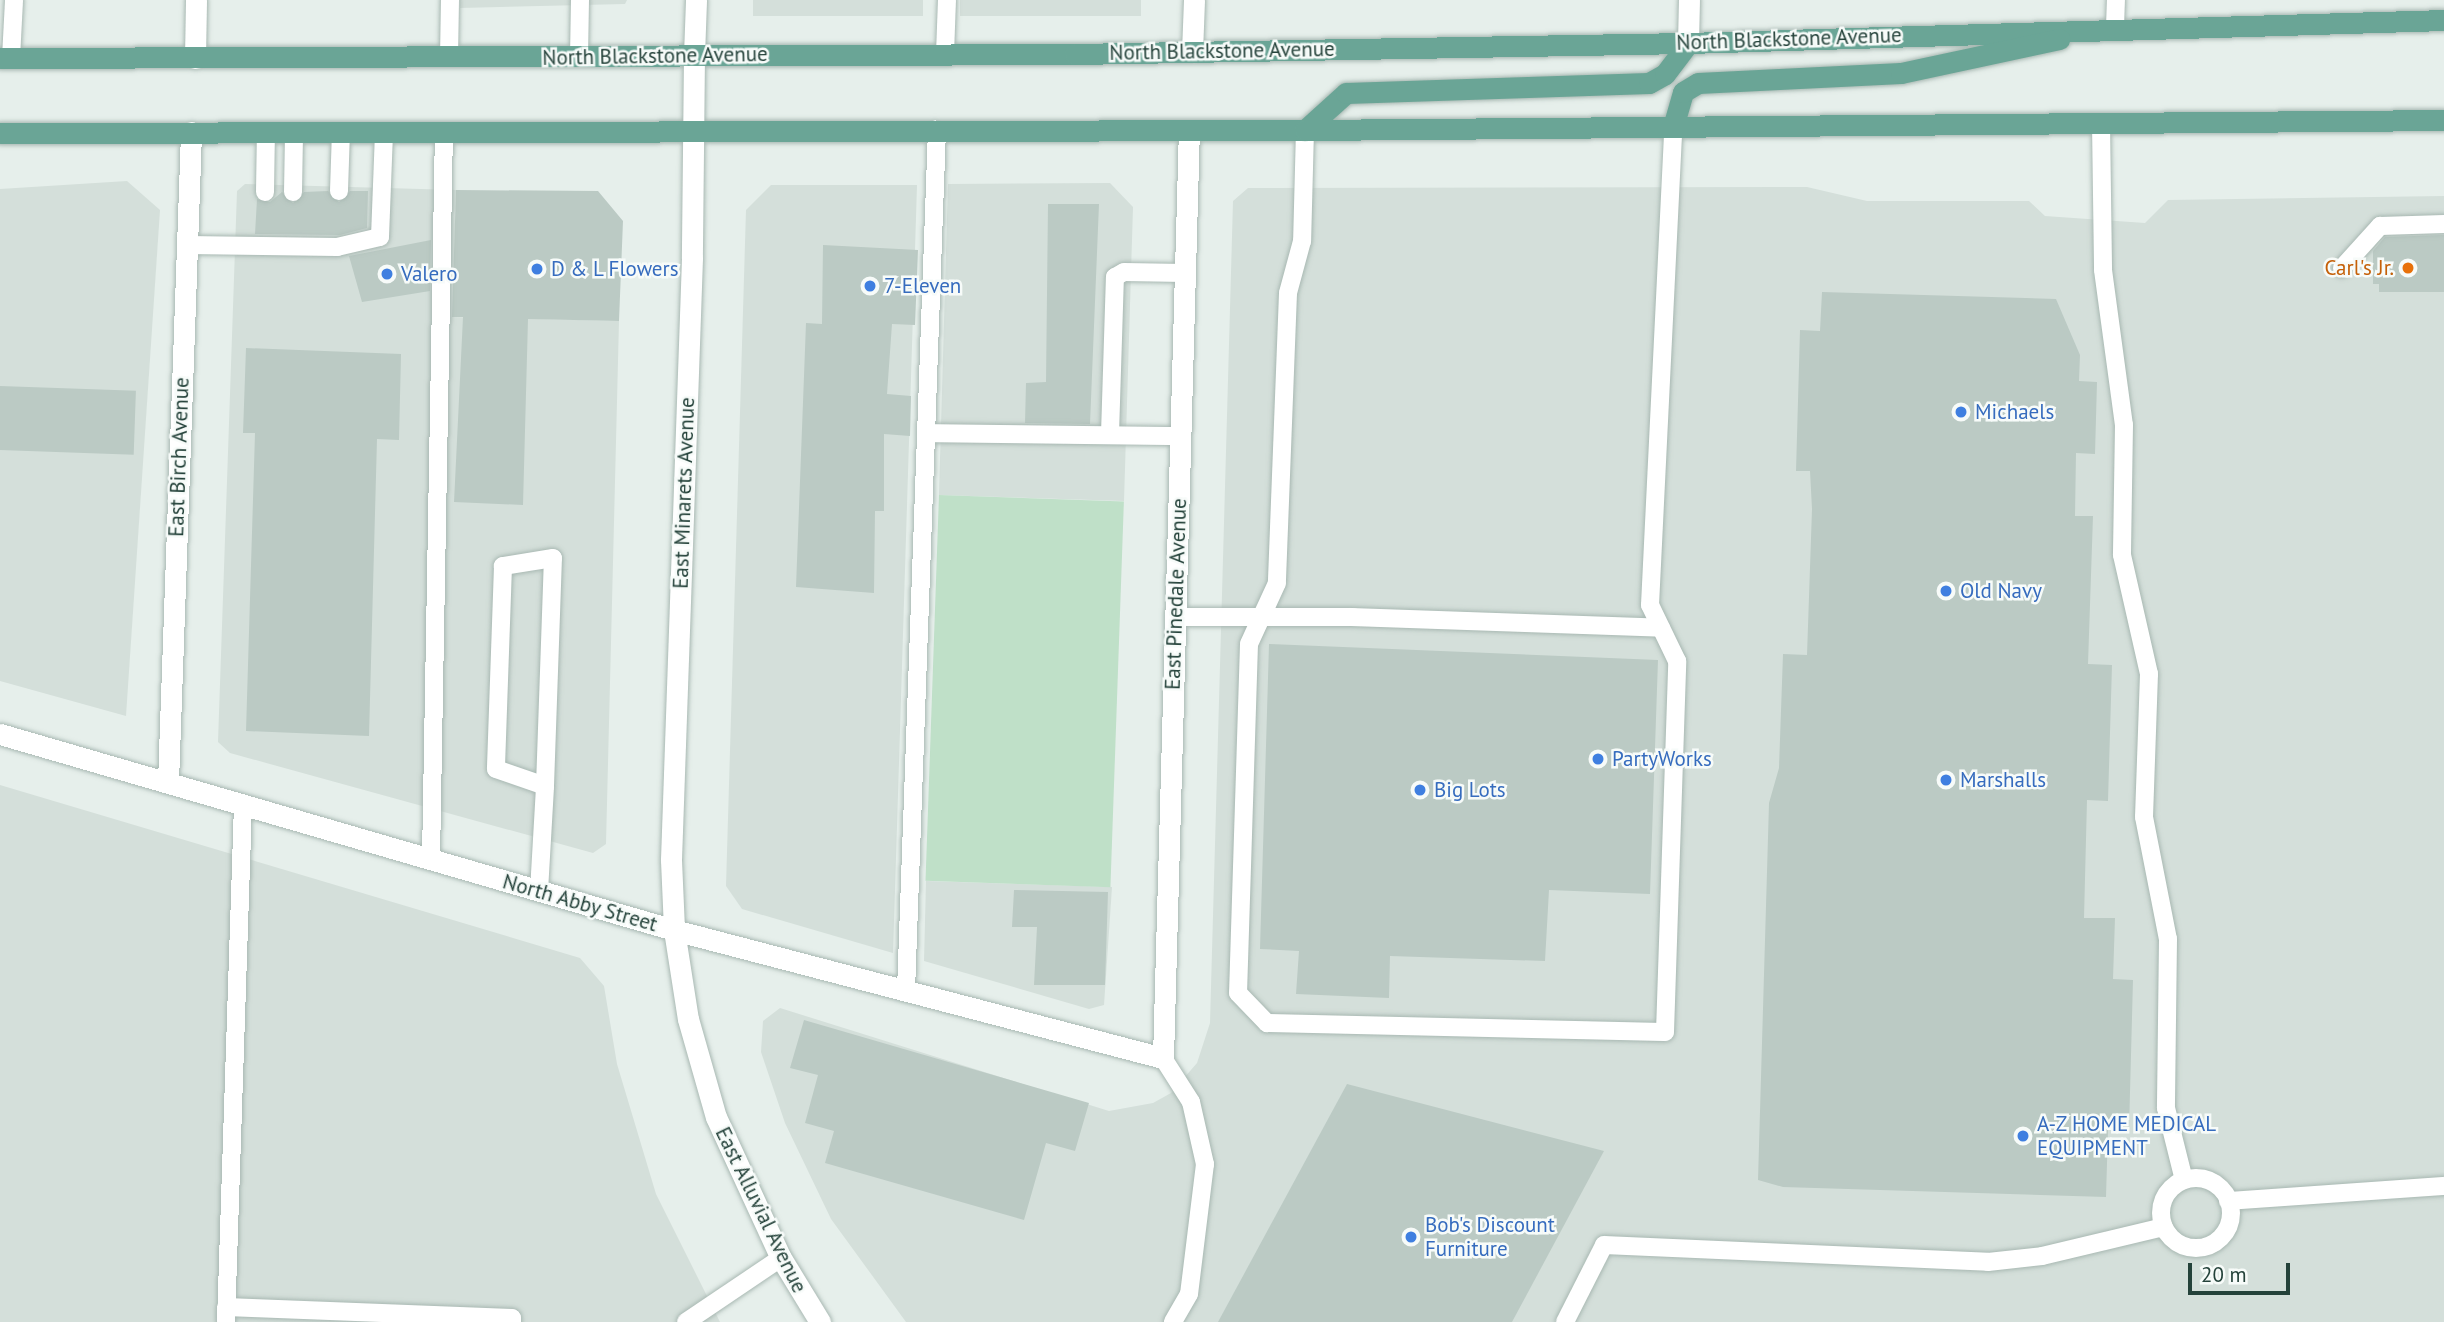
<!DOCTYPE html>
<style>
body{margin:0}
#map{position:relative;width:2444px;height:1322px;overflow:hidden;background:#e6efeb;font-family:"PT Sans",sans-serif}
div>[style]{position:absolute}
.built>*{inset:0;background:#d4dfda;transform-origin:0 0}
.green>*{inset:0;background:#bfe0c8;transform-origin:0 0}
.building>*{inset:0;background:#bbcac4;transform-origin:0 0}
.roads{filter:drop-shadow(0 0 2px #a8b8b2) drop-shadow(0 0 2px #a8b8b2)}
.service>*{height:18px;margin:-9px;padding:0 9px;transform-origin:9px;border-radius:9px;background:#fff}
.service>.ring{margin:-9px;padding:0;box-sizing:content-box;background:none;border:18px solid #fff;border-radius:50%}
.minor>*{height:21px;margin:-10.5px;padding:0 10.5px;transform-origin:10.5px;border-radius:10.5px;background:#fff}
.secondary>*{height:21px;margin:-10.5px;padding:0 10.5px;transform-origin:10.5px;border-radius:10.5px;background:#fff}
.primary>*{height:21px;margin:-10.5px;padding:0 10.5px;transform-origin:10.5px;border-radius:10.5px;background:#6aa596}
.dots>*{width:19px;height:19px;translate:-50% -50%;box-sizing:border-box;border:4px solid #f7fbf9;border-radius:50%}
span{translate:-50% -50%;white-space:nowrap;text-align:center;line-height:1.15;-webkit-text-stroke:5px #f7fbf9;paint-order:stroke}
.street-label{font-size:21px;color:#24423a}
.food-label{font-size:21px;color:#c56008}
.right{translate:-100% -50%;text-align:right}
.shop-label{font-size:21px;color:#366cbe}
.left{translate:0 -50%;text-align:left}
.scale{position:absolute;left:2188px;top:1263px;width:102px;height:32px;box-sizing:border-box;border:4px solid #24423a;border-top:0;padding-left:9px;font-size:21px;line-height:24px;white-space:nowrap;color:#24423a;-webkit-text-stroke:5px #f7fbf9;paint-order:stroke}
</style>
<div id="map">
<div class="built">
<i style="clip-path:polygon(460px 0,627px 0,625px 4px,460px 8px)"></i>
<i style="left:753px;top:0;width:170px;height:16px"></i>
<i style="left:960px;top:0;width:181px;height:16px"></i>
<i style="clip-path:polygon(127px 181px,160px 210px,126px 716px,0 681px,0 189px)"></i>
<i style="clip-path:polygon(1110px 183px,1133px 207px,1124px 501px,939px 495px,948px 184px)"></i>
<i style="clip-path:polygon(245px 184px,456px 190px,453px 317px,619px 321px,606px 844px,593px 853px,230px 753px,218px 742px,237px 191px)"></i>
<i style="clip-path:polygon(771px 185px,917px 185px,893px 953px,742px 909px,726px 886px,746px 210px)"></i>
<i style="clip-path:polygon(1807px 187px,1867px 201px,2029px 201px,2045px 216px,2145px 223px,2168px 200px,2444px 196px,2444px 1322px,906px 1322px,831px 1219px,785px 1123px,761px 1052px,763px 1021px,780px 1008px,1109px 1111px,1153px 1103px,1171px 1093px,1197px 1063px,1210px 1023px,1233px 201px,1248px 188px)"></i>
<i style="clip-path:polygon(0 785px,580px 958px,604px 986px,617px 1064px,656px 1194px,720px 1322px,0 1322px)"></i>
<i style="clip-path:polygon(926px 881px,1112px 887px,1104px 1005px,1089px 1009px,924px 961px)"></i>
</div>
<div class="green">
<i style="left:939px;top:495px;width:185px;height:386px;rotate:2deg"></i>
</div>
<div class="building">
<i style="clip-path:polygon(456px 190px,598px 191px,623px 221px,619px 321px,528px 319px,523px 505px,454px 502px,463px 317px,452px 317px)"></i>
<i style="clip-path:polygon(328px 191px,339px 202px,350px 191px,368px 191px,367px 228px,340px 235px,255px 234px,257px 199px,270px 202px,282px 192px,293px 203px,304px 192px)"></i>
<i style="clip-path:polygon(1048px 204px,1099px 204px,1090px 424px,1025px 423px,1026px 383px,1046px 382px)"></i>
<i style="clip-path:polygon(2444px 235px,2444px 292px,2379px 292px,2379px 284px,2373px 284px,2373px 251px,2385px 237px)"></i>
<i style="clip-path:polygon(431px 240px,430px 291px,362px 302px,349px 256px)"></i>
<i style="clip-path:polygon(823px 245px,918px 250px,915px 325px,892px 324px,887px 394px,911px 396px,910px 436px,884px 434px,884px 511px,875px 511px,874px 593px,796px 587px,806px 323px,822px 324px)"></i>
<i style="clip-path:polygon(1822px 292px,2056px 299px,2080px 355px,2079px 381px,2097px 382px,2095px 454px,2076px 453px,2075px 516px,2093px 516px,2088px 664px,2112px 665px,2108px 801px,2087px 800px,2084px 918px,2115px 918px,2113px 979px,2133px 980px,2129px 1130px,2108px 1130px,2106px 1197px,1783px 1187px,1758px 1180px,1769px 803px,1779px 768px,1783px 654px,1807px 655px,1812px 509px,1810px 471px,1796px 471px,1800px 330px,1820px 331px)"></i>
<i style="clip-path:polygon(246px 348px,401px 354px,399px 440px,377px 439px,369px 736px,246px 731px,255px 433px,243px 433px)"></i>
<i style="left:0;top:386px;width:136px;height:64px;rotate:2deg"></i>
<i style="clip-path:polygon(1269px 644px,1658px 660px,1650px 894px,1549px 890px,1545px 961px,1390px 956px,1389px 998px,1296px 994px,1299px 951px,1260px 949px)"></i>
<i style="clip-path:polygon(1014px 890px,1108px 892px,1105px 985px,1034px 985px,1037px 927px,1012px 927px)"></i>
<i style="clip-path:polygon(804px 1020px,1089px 1103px,1075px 1151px,1046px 1143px,1024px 1220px,825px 1163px,834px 1131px,805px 1123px,818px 1075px,790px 1068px)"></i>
<i style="clip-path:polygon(1347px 1084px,1604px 1151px,1512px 1322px,1218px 1322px)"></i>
</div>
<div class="roads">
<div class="service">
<i style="left:2115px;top:27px;width:27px;rotate:-88deg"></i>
<i style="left:945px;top:54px;width:54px;rotate:-87.9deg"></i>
<i style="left:449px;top:57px;width:57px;rotate:-89deg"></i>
<i style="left:579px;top:57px;width:57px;rotate:-89deg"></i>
<i style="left:11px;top:58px;width:58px;rotate:-87deg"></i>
<i style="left:2101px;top:123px;width:147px;rotate:89.2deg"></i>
<i style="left:2103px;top:270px;width:156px;rotate:82.3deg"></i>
<i style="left:2124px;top:425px;width:130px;rotate:90.9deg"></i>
<i style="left:2122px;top:555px;width:122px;rotate:77.2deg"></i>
<i style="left:2149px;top:674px;width:143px;rotate:92deg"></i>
<i style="left:2144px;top:817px;width:124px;rotate:78.9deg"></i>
<i style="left:2168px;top:939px;width:169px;rotate:90.7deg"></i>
<i style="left:2166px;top:1108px;width:74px;rotate:76deg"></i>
<i style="left:1305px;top:130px;width:111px;rotate:91.5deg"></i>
<i style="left:1302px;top:241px;width:54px;rotate:105.1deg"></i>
<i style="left:1288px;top:293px;width:290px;rotate:92.2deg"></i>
<i style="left:1277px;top:583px;width:67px;rotate:114.7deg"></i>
<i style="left:1249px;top:644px;width:349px;rotate:91.8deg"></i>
<i style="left:1238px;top:993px;width:42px;rotate:46deg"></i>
<i style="left:1267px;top:1023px;width:398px;rotate:1.3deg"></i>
<i style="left:1665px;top:1032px;width:371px;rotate:-88.1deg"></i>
<i style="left:1677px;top:661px;width:62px;rotate:-115.7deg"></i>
<i style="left:1650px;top:605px;width:479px;rotate:-87.2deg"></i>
<i style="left:339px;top:191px;width:59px;rotate:-88.1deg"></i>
<i style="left:265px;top:192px;width:61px;rotate:-89.1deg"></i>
<i style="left:293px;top:192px;width:60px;rotate:-89deg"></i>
<i style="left:187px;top:245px;width:150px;rotate:0.8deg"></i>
<i style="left:337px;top:247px;width:44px;rotate:-13.1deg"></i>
<i style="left:380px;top:237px;width:105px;rotate:-87.8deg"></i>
<i style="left:2342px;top:268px;width:57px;rotate:-47.9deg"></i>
<i style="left:2380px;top:226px;width:64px;rotate:-1.8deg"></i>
<i style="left:926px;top:433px;width:254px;rotate:0.7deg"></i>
<i style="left:1110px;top:434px;width:157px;rotate:-88.2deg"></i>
<i style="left:1115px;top:277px;width:10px;rotate:-29deg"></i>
<i style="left:1124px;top:272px;width:61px;rotate:0.9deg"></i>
<i style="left:1175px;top:617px;width:178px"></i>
<i style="left:1353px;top:617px;width:308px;rotate:2deg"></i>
<i style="left:431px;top:859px;width:727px;rotate:-88.98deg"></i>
<i style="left:539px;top:891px;width:105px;rotate:-86.7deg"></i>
<i style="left:545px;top:786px;width:228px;rotate:-88deg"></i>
<i style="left:553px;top:558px;width:51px;rotate:170.9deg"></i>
<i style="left:503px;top:566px;width:203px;rotate:92deg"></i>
<i style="left:496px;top:769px;width:52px;rotate:19.1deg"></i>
<i style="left:906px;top:991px;width:862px;rotate:-87.94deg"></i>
<i style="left:1163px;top:1058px;width:52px;rotate:57.5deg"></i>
<i style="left:1191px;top:1102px;width:64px;rotate:77.3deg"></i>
<i style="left:1205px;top:1164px;width:131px;rotate:97deg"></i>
<i style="left:1189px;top:1294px;width:32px;rotate:120deg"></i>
<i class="ring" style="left:2161px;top:1178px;width:52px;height:52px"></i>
<i style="left:2228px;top:1201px;width:217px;rotate:-4deg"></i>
<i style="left:226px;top:1307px;width:286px;rotate:2.2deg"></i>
<i style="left:512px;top:1318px;width:4px;rotate:90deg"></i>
<i style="left:226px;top:1322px;width:518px;rotate:-88.12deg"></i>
<i style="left:686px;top:1322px;width:115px;rotate:-34deg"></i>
<i style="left:1565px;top:1322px;width:86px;rotate:-63.1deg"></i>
<i style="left:1604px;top:1245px;width:384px;rotate:2.5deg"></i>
<i style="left:1988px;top:1262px;width:54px;rotate:-6.3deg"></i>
<i style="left:2042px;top:1256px;width:125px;rotate:-13.4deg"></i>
</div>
<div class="minor">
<i style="left:1688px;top:43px;width:43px;rotate:-88.7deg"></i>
<i style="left:1192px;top:52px;width:52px;rotate:-87.8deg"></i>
<i style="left:694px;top:55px;width:55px;rotate:-87.9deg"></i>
<i style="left:195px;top:58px;width:58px;rotate:-89deg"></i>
<i style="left:0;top:734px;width:702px;rotate:16.21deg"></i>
<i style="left:674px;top:930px;width:505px;rotate:14.67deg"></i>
<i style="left:1163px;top:1058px;width:928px;rotate:-88.4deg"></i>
<i style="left:168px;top:782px;width:650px;rotate:-87.97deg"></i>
</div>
<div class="secondary">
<i style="left:694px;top:55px;width:203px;rotate:90.6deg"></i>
<i style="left:692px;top:258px;width:602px;rotate:92deg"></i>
<i style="left:671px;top:860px;width:70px;rotate:87.5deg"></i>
<i style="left:674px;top:930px;width:90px;rotate:81.1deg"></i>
<i style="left:688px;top:1019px;width:102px;rotate:74.1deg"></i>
<i style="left:716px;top:1117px;width:155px;rotate:65.3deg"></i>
<i style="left:781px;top:1258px;width:75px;rotate:58.6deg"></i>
</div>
<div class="primary">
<i style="left:0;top:58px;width:1075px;rotate:-0.21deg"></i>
<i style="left:1075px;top:54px;width:613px;rotate:-1.03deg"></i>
<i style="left:1688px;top:43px;width:756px;rotate:-1.74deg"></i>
<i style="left:1673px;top:127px;width:36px;rotate:-74deg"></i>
<i style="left:1683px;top:92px;width:17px;rotate:-31deg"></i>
<i style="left:1698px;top:83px;width:203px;rotate:-2.8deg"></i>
<i style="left:1901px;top:73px;width:162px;rotate:-12.1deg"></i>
<i style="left:1305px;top:130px;width:55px;rotate:-42.1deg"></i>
<i style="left:1346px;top:93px;width:303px;rotate:-1.9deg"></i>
<i style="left:1649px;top:83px;width:18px;rotate:-29deg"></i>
<i style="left:1665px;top:74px;width:39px;rotate:-53deg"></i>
<i style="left:0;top:133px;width:1305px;rotate:-0.13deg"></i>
<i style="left:1305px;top:130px;width:1139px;rotate:-0.5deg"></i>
</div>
</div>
<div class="dots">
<i style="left:2408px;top:268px;background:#e8710a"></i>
<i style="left:537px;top:269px;background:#3f7fe0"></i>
<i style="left:387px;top:274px;background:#3f7fe0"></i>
<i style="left:870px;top:286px;background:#3f7fe0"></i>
<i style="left:1961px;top:412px;background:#3f7fe0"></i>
<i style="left:1946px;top:591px;background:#3f7fe0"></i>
<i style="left:1598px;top:759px;background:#3f7fe0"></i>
<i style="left:1946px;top:780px;background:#3f7fe0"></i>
<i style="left:1420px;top:790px;background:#3f7fe0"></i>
<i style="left:2023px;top:1136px;background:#3f7fe0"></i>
<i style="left:1411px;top:1237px;background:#3f7fe0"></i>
</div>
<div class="street-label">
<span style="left:1789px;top:39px;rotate:-2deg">North Blackstone Avenue</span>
<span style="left:1222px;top:51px;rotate:-1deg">North Blackstone Avenue</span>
<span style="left:655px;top:56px;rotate:-1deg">North Blackstone Avenue</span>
<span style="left:179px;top:457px;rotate:-88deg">East Birch Avenue</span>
<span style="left:684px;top:493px;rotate:-88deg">East Minarets Avenue</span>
<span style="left:1176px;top:594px;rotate:-88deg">East Pinedale Avenue</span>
<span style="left:580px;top:903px;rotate:16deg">North Abby Street</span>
<span style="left:761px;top:1210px;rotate:64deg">East Alluvial Avenue</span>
</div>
<div class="food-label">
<span class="right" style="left:2394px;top:268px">Carl's Jr.</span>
</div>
<div class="shop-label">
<span class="left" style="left:551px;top:269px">D &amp; L Flowers</span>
<span class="left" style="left:401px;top:274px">Valero</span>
<span class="left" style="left:884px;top:286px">7-Eleven</span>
<span class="left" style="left:1975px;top:412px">Michaels</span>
<span class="left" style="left:1960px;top:591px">Old Navy</span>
<span class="left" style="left:1612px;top:759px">PartyWorks</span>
<span class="left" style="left:1960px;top:780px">Marshalls</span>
<span class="left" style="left:1434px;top:790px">Big Lots</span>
<span class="left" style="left:2037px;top:1136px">A-Z HOME MEDICAL<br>EQUIPMENT</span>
<span class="left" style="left:1425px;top:1237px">Bob's Discount<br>Furniture</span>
</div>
<div class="scale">20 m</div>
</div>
